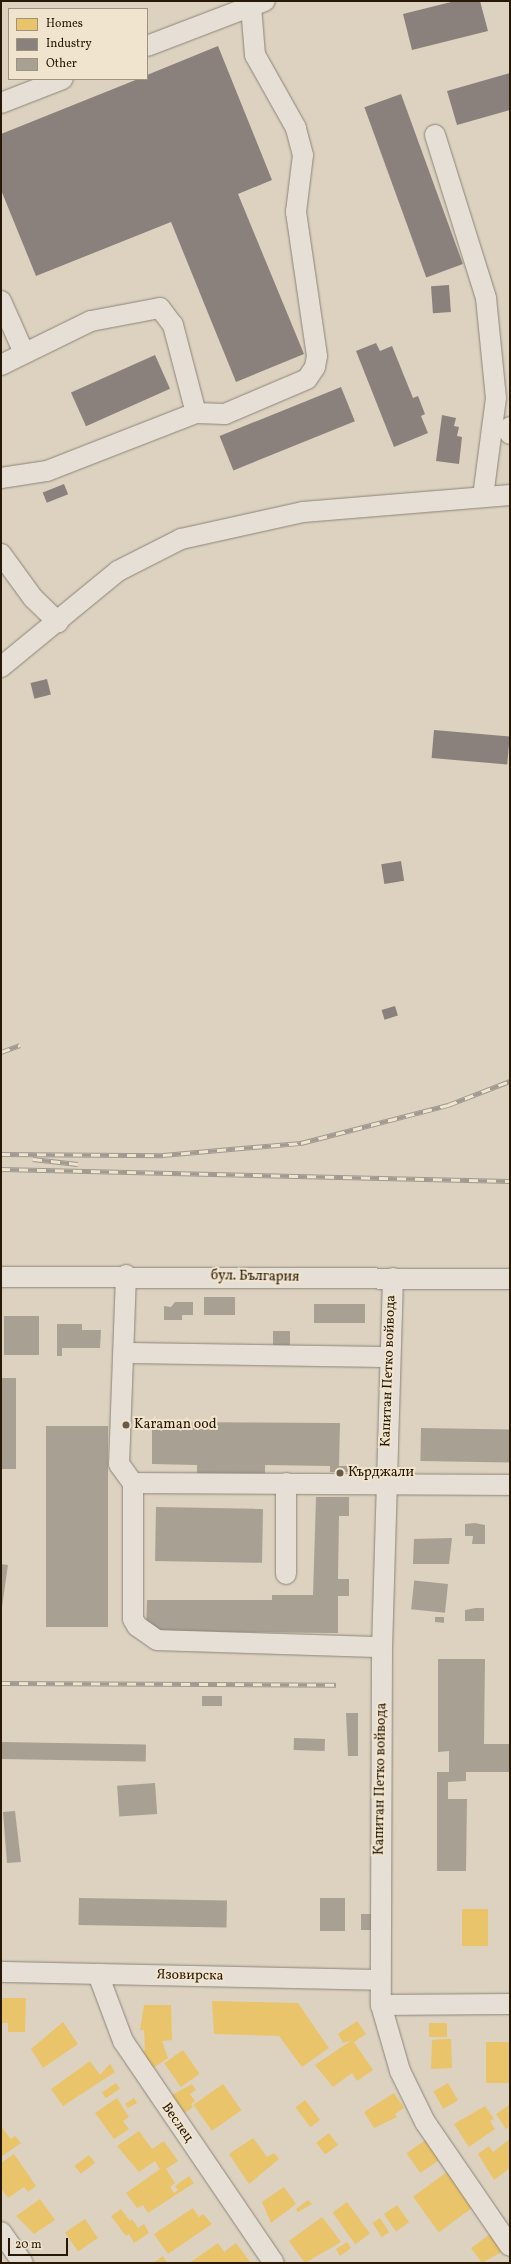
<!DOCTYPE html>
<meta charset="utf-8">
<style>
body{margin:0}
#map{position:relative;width:511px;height:2264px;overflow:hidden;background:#ddd2c0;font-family:Vollkorn,serif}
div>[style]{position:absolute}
.homes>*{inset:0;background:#e9c46a;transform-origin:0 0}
.industry>*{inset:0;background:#8a817c;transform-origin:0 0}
.building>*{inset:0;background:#a8a093;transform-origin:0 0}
.roads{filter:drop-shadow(0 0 1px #8d8478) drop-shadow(0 0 1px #8d8478)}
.minor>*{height:20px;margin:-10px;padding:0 10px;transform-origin:10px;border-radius:10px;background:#e5dfd5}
.rail>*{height:4.5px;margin-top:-2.25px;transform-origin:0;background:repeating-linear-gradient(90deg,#f1e4ce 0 9px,#a09a91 0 18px);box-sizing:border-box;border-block:1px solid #a09a91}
.dots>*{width:11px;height:11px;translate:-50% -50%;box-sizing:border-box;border:2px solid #f1e4ce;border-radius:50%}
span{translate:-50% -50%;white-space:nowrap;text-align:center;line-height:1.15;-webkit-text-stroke:4px #f1e4ce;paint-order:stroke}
.street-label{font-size:14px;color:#271905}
.poi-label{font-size:14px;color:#271905}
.left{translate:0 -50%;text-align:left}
.frame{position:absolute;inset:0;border:2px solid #271905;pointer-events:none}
.legend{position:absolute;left:8px;top:8px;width:140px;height:72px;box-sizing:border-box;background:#f1e4ce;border:1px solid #a0937e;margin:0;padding:5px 7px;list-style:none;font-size:12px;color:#271905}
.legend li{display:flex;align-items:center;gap:8px;height:20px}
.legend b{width:20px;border:1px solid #a0937e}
.scale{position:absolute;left:8px;top:2238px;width:60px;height:18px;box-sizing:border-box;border:2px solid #271905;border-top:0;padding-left:5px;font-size:12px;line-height:14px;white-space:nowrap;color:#271905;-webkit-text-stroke:3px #f1e4ce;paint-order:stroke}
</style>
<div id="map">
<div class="homes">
<i style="left:462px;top:1909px;width:26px;height:37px"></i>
<i style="clip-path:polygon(1px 1998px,26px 1998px,25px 2032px,8px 2032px,8px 2023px,1px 2023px)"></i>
<i style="clip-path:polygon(212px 2001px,298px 2003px,329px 2048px,302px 2067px,279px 2036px,214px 2034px)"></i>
<i style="clip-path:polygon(144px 2005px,171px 2005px,172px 2040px,162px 2041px,168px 2058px,150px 2070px,138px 2053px,145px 2050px,144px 2030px,140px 2030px)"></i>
<i style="clip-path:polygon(357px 2021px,366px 2034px,354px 2042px,373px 2070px,357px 2081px,352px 2073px,333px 2087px,315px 2065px,352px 2040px,343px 2043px,338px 2034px)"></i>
<i style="clip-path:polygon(63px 2022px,78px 2044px,43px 2068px,31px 2049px)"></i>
<i style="left:429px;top:2023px;width:18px;height:14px"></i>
<i style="clip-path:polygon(443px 2039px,451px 2039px,452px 2068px,431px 2069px,432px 2040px)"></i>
<i style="left:486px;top:2042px;width:24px;height:41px"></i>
<i style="left:183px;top:2050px;width:29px;height:23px;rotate:55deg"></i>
<i style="clip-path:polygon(90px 2061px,100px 2075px,110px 2064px,115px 2072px,63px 2106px,51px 2089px)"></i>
<i style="left:116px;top:2083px;width:7px;height:17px;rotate:56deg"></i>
<i style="left:448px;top:2083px;width:20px;height:17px;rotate:60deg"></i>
<i style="clip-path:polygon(192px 2084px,196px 2090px,190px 2094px,195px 2101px,191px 2104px,193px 2107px,182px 2115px,168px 2097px)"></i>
<i style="left:223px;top:2084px;width:32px;height:36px;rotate:55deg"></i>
<i style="clip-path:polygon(394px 2093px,404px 2108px,395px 2114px,397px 2117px,374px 2128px,364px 2112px)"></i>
<i style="clip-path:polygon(117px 2098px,129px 2117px,123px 2121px,129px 2129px,114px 2139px,95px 2113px)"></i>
<i style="clip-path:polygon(134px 2098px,137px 2103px,128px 2108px,125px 2104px)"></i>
<i style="left:305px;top:2100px;width:25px;height:12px;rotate:53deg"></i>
<i style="clip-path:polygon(509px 2105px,510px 2126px,506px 2129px,496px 2114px)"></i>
<i style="clip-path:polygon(485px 2106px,494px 2119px,490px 2121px,495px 2129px,469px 2147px,454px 2124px)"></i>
<i style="clip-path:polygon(1px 2126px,11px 2139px,15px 2136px,21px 2143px,1px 2157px)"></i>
<i style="clip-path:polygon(139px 2131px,152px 2149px,164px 2141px,178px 2161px,166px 2169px,175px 2183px,170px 2187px,174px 2193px,178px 2190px,175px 2186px,189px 2176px,194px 2183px,148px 2213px,143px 2205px,137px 2208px,126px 2193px,160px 2169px,155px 2161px,139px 2172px,117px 2146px)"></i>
<i style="left:329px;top:2133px;width:15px;height:16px;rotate:53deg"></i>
<i style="clip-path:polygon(253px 2138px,267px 2157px,274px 2153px,279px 2159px,249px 2184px,229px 2154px)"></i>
<i style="left:427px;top:2139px;width:24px;height:25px;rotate:55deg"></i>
<i style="clip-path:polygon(510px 2139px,510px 2168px,494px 2180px,478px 2154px,489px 2146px,493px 2152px)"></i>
<i style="clip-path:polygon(14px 2154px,36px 2186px,28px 2192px,24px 2187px,8px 2198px,1px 2188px,1px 2163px)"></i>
<i style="left:89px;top:2155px;width:10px;height:18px;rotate:53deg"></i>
<i style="left:451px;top:2169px;width:44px;height:47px;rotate:54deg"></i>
<i style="clip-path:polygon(284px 2187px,296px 2204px,271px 2223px,262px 2202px)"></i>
<i style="clip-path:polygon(40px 2199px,55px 2220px,34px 2234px,16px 2216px)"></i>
<i style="clip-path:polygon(308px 2200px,312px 2204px,298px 2212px,296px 2209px)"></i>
<i style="left:347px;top:2202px;width:39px;height:18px;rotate:54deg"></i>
<i style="left:397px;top:2205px;width:21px;height:16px;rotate:55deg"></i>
<i style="clip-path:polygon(193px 2208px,199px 2217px,203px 2214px,212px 2224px,168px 2254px,154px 2234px)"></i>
<i style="clip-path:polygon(121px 2209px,130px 2221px,132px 2219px,138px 2228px,144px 2224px,149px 2233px,134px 2243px,129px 2234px,126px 2236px,111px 2216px)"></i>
<i style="clip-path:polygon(322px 2217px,341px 2242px,305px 2263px,289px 2241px)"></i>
<i style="left:380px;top:2218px;width:17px;height:9px;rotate:57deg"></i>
<i style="left:85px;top:2219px;width:23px;height:24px;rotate:56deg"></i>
<i style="clip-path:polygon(493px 2232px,505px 2250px,482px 2263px,471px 2248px)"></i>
<i style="clip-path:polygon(347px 2242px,351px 2248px,340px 2256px,336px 2249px)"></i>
<i style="clip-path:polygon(218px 2243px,224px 2252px,236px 2243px,251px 2263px,189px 2263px)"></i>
<i style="clip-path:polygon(163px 2256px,167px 2263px,153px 2263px)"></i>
</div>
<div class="industry">
<i style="clip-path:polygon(455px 1px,480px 1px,488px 31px,412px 50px,403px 14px)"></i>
<i style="clip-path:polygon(218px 46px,272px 180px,238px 194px,304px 354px,236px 382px,171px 222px,36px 276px,1px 190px,1px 134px,138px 79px,147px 79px,147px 75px)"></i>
<i style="clip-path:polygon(510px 73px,510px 110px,457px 125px,447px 91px)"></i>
<i style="left:401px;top:94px;width:181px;height:39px;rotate:70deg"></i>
<i style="left:449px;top:285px;width:27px;height:18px;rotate:86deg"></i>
<i style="clip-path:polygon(376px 343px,380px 351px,392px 346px,413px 398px,418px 396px,425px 414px,421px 416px,428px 433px,394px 447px,356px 351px)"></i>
<i style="left:155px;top:355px;width:37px;height:92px;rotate:66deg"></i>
<i style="left:341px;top:387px;width:37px;height:131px;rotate:68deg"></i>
<i style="clip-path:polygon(442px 415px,456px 418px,454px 426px,459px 427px,457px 436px,462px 437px,459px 464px,436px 461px)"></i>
<i style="left:64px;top:484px;width:11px;height:23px;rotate:68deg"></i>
<i style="left:47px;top:679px;width:16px;height:17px;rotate:76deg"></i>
<i style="left:434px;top:730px;width:76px;height:28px;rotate:5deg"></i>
<i style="left:401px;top:861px;width:20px;height:20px;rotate:81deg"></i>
<i style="left:395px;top:1006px;width:10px;height:14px;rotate:73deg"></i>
</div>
<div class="building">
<i style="left:204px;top:1297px;width:31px;height:18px"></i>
<i style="clip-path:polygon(175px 1302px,193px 1302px,193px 1315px,182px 1315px,182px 1320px,164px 1320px,164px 1306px,171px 1307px)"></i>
<i style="left:314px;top:1304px;width:51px;height:19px"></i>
<i style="left:4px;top:1316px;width:35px;height:39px"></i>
<i style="clip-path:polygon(57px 1324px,82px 1324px,82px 1330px,101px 1330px,100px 1348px,62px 1348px,62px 1356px,57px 1356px)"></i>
<i style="clip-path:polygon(273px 1331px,290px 1331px,290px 1351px,273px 1346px)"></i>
<i style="left:1px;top:1378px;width:15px;height:91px"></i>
<i style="clip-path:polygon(152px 1422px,340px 1423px,339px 1466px,348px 1466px,348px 1472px,330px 1472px,330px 1466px,265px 1465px,265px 1475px,197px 1475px,197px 1465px,152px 1464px)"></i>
<i style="left:46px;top:1426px;width:62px;height:201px"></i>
<i style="left:421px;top:1428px;width:89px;height:33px;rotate:1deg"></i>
<i style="clip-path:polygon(316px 1497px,349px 1497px,349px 1516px,339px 1516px,338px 1579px,349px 1579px,349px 1596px,338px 1596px,338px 1633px,146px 1631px,147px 1600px,272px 1600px,272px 1595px,313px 1595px)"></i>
<i style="left:156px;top:1507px;width:107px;height:54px;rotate:1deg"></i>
<i style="clip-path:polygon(475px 1523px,485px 1525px,485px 1544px,472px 1544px,473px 1536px,465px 1536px,465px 1524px)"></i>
<i style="clip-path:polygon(452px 1538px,449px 1564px,413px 1564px,414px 1539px)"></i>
<i style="left:1px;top:1564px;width:7px;height:111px;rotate:8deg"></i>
<i style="left:448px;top:1584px;width:29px;height:34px;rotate:96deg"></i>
<i style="clip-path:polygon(476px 1608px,484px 1608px,484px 1621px,465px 1621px,465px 1610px)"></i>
<i style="clip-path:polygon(435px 1617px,444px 1617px,444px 1623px,435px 1622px)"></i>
<i style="clip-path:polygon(438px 1659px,485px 1659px,484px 1744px,510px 1744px,510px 1772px,466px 1772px,466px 1781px,448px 1782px,448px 1799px,467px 1799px,466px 1871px,437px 1871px,437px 1772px,449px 1772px,449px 1751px,438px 1752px)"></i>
<i style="left:202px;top:1696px;width:20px;height:10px"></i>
<i style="clip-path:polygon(346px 1713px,358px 1713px,358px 1756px,348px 1756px)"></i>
<i style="left:294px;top:1738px;width:31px;height:12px;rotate:2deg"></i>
<i style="left:1px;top:1742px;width:145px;height:17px;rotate:1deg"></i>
<i style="left:155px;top:1783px;width:31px;height:38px;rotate:86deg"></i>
<i style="clip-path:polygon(15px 1811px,21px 1862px,7px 1863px,3px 1812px)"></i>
<i style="left:79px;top:1898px;width:148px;height:27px;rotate:1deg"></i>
<i style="left:320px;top:1898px;width:25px;height:33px"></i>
<i style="left:375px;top:1914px;width:16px;height:14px;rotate:90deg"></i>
</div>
<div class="roads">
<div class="minor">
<i style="left:147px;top:46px;width:126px;rotate:-20.9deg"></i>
<i style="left:1px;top:103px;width:66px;rotate:-21.2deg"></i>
<i style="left:435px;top:135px;width:171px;rotate:72.6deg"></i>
<i style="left:486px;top:298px;width:100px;rotate:84.3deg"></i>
<i style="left:496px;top:398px;width:100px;rotate:97.5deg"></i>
<i style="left:1px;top:301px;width:57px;rotate:66.1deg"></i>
<i style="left:1px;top:365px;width:100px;rotate:-26.1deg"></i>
<i style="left:91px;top:321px;width:70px;rotate:-10.7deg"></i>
<i style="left:160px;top:308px;width:21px;rotate:53deg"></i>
<i style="left:173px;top:325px;width:91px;rotate:75.4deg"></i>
<i style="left:510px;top:427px;width:7px;rotate:90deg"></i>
<i style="left:1px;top:478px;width:47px;rotate:-8.7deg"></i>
<i style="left:47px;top:471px;width:160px;rotate:-21.3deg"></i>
<i style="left:196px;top:413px;width:29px;rotate:2deg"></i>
<i style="left:225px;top:414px;width:89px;rotate:-23.1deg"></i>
<i style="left:307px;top:379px;width:14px;rotate:-56deg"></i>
<i style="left:315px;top:367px;width:11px;rotate:-80deg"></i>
<i style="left:317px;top:356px;width:146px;rotate:-98.3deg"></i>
<i style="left:296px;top:212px;width:57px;rotate:-83deg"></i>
<i style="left:303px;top:155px;width:28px;rotate:-105deg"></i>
<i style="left:296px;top:128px;width:84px;rotate:-119.3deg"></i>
<i style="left:255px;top:55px;width:49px;rotate:-94.7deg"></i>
<i style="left:1px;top:554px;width:54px;rotate:54deg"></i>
<i style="left:33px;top:598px;width:35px;rotate:44deg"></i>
<i style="left:1px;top:667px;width:151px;rotate:-39.4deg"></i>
<i style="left:118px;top:571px;width:71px;rotate:-26.9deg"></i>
<i style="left:181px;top:539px;width:125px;rotate:-12.5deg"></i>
<i style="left:303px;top:512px;width:208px;rotate:-4.7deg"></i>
<i style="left:126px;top:1275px;width:189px;rotate:92.1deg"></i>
<i style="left:119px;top:1464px;width:24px;rotate:54deg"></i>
<i style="left:133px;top:1483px;width:136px;rotate:90deg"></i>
<i style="left:133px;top:1619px;width:8px;rotate:60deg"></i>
<i style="left:137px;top:1626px;width:24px;rotate:35deg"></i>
<i style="left:157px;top:1640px;width:225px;rotate:1.8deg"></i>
<i style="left:1px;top:1277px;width:509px;rotate:0.23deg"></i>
<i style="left:393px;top:1278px;width:369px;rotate:91.7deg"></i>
<i style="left:382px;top:1647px;width:358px;rotate:90.2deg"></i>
<i style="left:381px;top:2005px;width:69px;rotate:73.9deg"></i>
<i style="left:400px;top:2071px;width:57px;rotate:63.9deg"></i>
<i style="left:425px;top:2122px;width:150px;rotate:55.6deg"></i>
<i style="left:124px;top:1353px;width:265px;rotate:0.9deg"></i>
<i style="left:133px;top:1483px;width:377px;rotate:0.3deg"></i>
<i style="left:286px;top:1574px;width:91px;rotate:-90deg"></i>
<i style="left:1px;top:1972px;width:378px;rotate:1.2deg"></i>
<i style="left:98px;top:1974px;width:72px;rotate:69.5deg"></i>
<i style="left:123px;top:2041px;width:268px;rotate:55.8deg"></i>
<i style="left:381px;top:2005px;width:129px;rotate:-0.4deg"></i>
<i style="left:1px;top:2232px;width:38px;rotate:55deg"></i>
</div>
</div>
<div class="rail">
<i style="left:1px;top:1052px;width:20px;rotate:-20deg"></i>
<i style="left:1px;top:1154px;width:162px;rotate:0.4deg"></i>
<i style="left:163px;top:1155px;width:139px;rotate:-5deg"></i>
<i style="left:301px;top:1143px;width:152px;rotate:-14.5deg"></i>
<i style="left:448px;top:1105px;width:66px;rotate:-21.2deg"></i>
<i style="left:33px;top:1159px;width:45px;rotate:6.3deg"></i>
<i style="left:1px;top:1169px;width:509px;rotate:1.35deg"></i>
<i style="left:1px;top:1683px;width:335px;rotate:0.3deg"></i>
</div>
<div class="dots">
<i style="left:126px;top:1425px;background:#675a46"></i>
<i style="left:340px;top:1473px;background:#675a46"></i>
</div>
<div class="street-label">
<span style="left:255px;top:1277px;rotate:1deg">бул. България</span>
<span style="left:389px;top:1371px;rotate:-88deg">Капитан Петко войвода</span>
<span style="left:381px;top:1779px;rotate:-89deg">Капитан Петко войвода</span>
<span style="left:190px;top:1976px;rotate:1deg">Язовирска</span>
<span style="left:177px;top:2123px;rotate:55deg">Веслец</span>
</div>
<div class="poi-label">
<span class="left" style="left:134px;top:1425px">Karaman ood</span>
<span class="left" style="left:348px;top:1473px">Кърджали</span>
</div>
<div class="frame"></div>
<ul class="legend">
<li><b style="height:11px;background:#e9c46a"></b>Homes</li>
<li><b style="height:11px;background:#8a817c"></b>Industry</li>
<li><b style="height:11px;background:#a8a093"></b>Other</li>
</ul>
<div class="scale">20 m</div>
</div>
